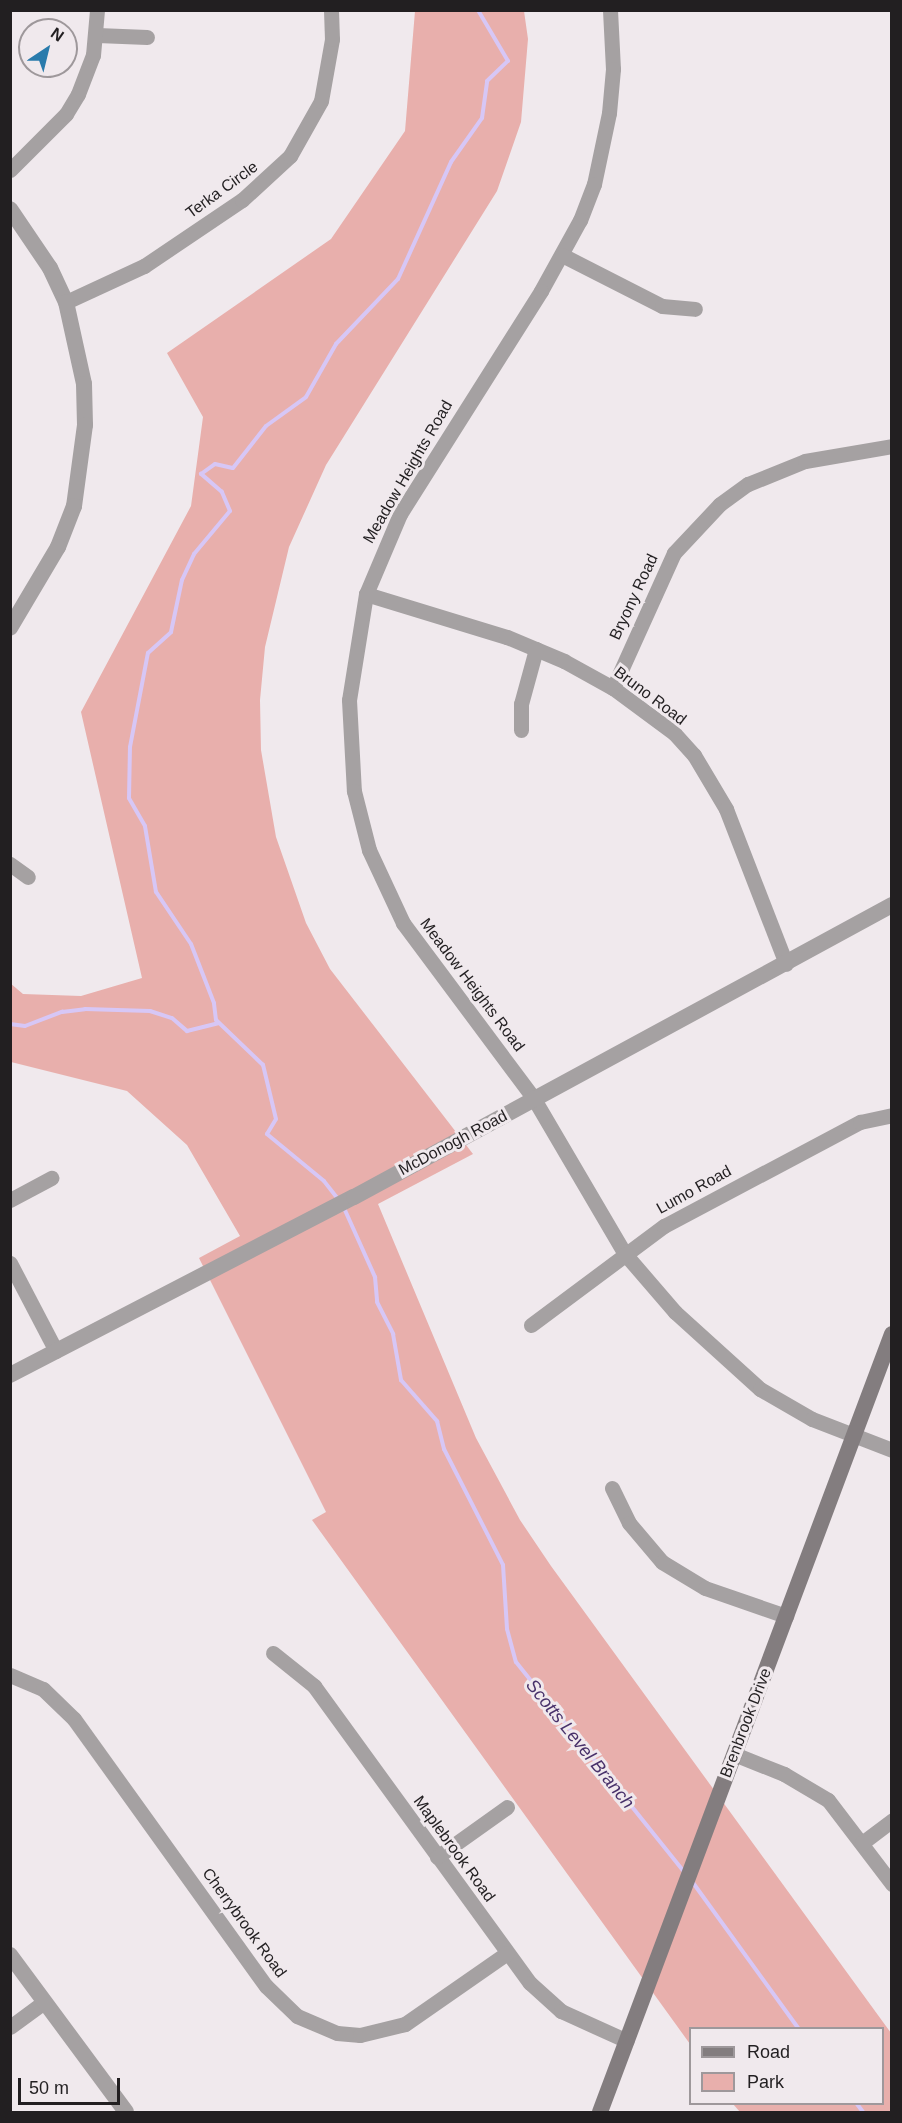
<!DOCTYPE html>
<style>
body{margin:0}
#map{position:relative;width:902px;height:2123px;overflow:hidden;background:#f0e9ed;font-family:Helvetica,sans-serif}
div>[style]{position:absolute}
.green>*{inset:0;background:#e8afac}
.stream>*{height:4px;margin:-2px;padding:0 2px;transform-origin:2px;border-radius:2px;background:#d7c7f6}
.minor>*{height:15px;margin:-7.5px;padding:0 7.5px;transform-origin:7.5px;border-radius:7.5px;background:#a5a1a2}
.tertiary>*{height:16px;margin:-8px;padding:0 8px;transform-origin:8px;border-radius:8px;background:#a5a1a2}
.secondary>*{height:16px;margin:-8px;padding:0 8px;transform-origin:8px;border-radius:8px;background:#837d7f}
span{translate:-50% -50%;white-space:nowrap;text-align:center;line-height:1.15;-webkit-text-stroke:6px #f0e9ed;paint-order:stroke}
.street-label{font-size:16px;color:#221f21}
.water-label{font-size:18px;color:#48316a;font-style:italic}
.frame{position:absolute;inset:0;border:12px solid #221f21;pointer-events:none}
.legend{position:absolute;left:689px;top:2027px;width:195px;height:78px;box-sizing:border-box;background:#f0e9ed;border:2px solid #9e989b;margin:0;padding:8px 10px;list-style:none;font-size:18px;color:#221f21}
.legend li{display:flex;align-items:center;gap:12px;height:30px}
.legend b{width:30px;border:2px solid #9e989b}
.north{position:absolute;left:18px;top:18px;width:60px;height:60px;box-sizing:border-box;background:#f0e9ed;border:2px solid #9e989b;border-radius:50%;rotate:35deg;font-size:16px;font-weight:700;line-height:24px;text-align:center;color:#221f21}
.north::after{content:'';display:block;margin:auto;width:21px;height:27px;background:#297bac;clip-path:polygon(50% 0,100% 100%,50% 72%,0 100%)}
.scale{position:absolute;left:18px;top:2078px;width:102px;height:27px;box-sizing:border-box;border:3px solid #221f21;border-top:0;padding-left:8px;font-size:18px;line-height:21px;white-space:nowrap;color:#221f21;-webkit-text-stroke:4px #f0e9ed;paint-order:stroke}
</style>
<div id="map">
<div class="green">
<i style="clip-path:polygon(415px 11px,524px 11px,528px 39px,521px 122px,497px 191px,326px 465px,289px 547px,265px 647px,260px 700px,261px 750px,276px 837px,306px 923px,330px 969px,473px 1154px,378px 1204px,476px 1438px,520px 1520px,551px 1566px,891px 2033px,891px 2112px,740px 2112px,733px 2104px,882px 2104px,882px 2028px,690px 2028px,690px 2044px,312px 1520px,326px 1512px,199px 1258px,240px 1236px,187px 1145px,127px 1091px,11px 1062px,10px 983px,23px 994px,81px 996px,142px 978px,81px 712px,191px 506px,203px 417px,167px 353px,331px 239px,405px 131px)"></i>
</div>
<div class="stream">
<i style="left:10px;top:1024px;width:15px;rotate:8deg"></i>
<i style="left:25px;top:1026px;width:40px;rotate:-21deg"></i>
<i style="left:62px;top:1012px;width:23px;rotate:-7deg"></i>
<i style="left:85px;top:1009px;width:65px;rotate:1.8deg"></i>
<i style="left:150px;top:1011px;width:23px;rotate:18deg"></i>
<i style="left:172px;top:1018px;width:20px;rotate:41deg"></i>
<i style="left:187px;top:1031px;width:32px;rotate:-14deg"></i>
<i style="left:338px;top:1199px;width:23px;rotate:-128deg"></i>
<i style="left:324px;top:1181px;width:74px;rotate:-140.5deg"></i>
<i style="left:267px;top:1134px;width:17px;rotate:-59deg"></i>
<i style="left:276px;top:1119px;width:56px;rotate:-103.5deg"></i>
<i style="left:263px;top:1065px;width:65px;rotate:-136.2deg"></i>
<i style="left:216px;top:1020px;width:17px;rotate:-97deg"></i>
<i style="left:214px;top:1003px;width:63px;rotate:-111.3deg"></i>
<i style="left:191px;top:944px;width:63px;rotate:-123.9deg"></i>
<i style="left:156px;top:892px;width:67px;rotate:-99.5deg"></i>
<i style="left:145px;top:826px;width:32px;rotate:-120deg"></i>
<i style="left:129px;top:798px;width:51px;rotate:-88.9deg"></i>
<i style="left:130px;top:747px;width:96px;rotate:-79.2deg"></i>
<i style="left:148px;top:653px;width:31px;rotate:-42deg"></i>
<i style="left:171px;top:632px;width:53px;rotate:-78.1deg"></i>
<i style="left:182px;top:580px;width:29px;rotate:-65deg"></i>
<i style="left:194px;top:554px;width:56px;rotate:-50.1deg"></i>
<i style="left:230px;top:511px;width:21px;rotate:-113deg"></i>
<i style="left:222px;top:492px;width:28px;rotate:-139deg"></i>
<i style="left:201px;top:474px;width:17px;rotate:-36deg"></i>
<i style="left:215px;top:464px;width:18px;rotate:13deg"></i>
<i style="left:233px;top:468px;width:53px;rotate:-51.8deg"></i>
<i style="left:266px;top:426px;width:49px;rotate:-35.9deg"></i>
<i style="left:306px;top:397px;width:61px;rotate:-60.5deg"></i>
<i style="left:336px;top:344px;width:90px;rotate:-46.4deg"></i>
<i style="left:398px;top:279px;width:128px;rotate:-65.6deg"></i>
<i style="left:451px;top:162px;width:54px;rotate:-54.8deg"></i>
<i style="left:482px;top:118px;width:37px;rotate:-82deg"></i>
<i style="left:487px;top:81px;width:29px;rotate:-44deg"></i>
<i style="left:508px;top:61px;width:59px;rotate:-120.5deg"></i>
<i style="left:344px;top:1208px;width:76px;rotate:65.8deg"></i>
<i style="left:375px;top:1277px;width:25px;rotate:85deg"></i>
<i style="left:377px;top:1302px;width:36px;rotate:63deg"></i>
<i style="left:393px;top:1334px;width:47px;rotate:80.1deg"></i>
<i style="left:401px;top:1380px;width:55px;rotate:48.7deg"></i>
<i style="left:437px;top:1421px;width:29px;rotate:76deg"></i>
<i style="left:444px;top:1449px;width:130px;rotate:63deg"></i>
<i style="left:503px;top:1565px;width:64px;rotate:86.4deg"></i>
<i style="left:507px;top:1629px;width:34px;rotate:75deg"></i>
<i style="left:516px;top:1662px;width:269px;rotate:51.3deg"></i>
<i style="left:691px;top:1880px;width:183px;rotate:54.1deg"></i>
<i style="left:857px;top:2104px;width:10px;rotate:53deg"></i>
</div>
<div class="minor">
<i style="left:610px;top:10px;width:59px;rotate:87.1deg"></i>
<i style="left:613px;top:69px;width:44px;rotate:95.2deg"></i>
<i style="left:609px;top:113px;width:73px;rotate:101.9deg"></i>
<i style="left:594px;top:184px;width:39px;rotate:111deg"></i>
<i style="left:580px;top:220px;width:81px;rotate:118.8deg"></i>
<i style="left:541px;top:291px;width:264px;rotate:122.3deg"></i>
<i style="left:400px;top:514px;width:87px;rotate:113deg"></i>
<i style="left:366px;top:594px;width:107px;rotate:99.1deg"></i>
<i style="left:349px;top:700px;width:91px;rotate:86.9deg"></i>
<i style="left:354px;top:791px;width:61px;rotate:75.7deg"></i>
<i style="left:369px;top:850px;width:81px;rotate:65deg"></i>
<i style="left:403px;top:923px;width:219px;rotate:53.3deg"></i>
<i style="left:534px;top:1099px;width:180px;rotate:59.6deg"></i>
<i style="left:625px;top:1254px;width:77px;rotate:49.2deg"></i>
<i style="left:675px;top:1312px;width:115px;rotate:42.2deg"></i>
<i style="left:760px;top:1389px;width:60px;rotate:30deg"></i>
<i style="left:812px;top:1419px;width:86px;rotate:21.2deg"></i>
<i style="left:97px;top:35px;width:50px;rotate:2.3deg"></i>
<i style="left:10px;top:170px;width:79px;rotate:-45deg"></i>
<i style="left:66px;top:114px;width:23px;rotate:-59deg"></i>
<i style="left:78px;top:94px;width:42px;rotate:-69deg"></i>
<i style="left:93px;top:55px;width:45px;rotate:-84.9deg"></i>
<i style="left:562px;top:255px;width:112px;rotate:27deg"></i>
<i style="left:662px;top:306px;width:33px;rotate:5deg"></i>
<i style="left:66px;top:302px;width:86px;rotate:-24.8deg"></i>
<i style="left:144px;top:266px;width:118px;rotate:-34deg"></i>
<i style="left:242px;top:200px;width:65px;rotate:-42.5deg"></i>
<i style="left:290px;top:156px;width:63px;rotate:-60.6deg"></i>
<i style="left:321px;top:101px;width:63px;rotate:-79.9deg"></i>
<i style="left:332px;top:39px;width:29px;rotate:-92deg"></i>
<i style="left:366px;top:594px;width:147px;rotate:17deg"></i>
<i style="left:507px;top:637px;width:62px;rotate:22.8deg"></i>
<i style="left:564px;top:661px;width:56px;rotate:28.9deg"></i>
<i style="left:613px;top:688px;width:76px;rotate:36.4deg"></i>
<i style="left:674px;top:733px;width:30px;rotate:48deg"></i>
<i style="left:694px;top:755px;width:63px;rotate:59.3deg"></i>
<i style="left:726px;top:809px;width:166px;rotate:68.8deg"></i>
<i style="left:613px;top:688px;width:148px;rotate:-65.7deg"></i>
<i style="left:674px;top:553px;width:67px;rotate:-46.8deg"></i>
<i style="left:720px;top:504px;width:34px;rotate:-36deg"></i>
<i style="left:748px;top:484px;width:61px;rotate:-22deg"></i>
<i style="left:805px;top:461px;width:88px;rotate:-9.8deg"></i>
<i style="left:521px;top:730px;width:26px;rotate:-90deg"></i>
<i style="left:521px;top:704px;width:57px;rotate:-74.7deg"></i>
<i style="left:10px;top:864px;width:22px;rotate:36deg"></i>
<i style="left:10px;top:1200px;width:47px;rotate:-28.2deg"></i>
<i style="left:10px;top:1263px;width:99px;rotate:62.4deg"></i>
<i style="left:531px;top:1325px;width:166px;rotate:-36.7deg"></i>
<i style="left:664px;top:1226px;width:222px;rotate:-28deg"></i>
<i style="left:860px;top:1122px;width:33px;rotate:-12deg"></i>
<i style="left:612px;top:1488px;width:39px;rotate:64deg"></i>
<i style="left:629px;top:1523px;width:51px;rotate:49.8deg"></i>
<i style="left:662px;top:1562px;width:50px;rotate:31.2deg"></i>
<i style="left:705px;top:1588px;width:86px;rotate:19.1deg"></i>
<i style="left:273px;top:1653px;width:53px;rotate:38.8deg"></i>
<i style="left:314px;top:1686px;width:367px;rotate:54deg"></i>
<i style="left:530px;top:1983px;width:42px;rotate:42.1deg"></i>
<i style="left:561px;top:2011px;width:72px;rotate:24.4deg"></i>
<i style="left:10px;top:1675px;width:36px;rotate:23deg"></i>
<i style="left:43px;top:1689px;width:43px;rotate:44.1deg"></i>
<i style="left:74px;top:1719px;width:329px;rotate:54.3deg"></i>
<i style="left:266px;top:1986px;width:43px;rotate:44.1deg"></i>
<i style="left:297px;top:2016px;width:43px;rotate:23deg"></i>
<i style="left:337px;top:2033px;width:23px;rotate:5deg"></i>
<i style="left:360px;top:2035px;width:46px;rotate:-13.7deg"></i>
<i style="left:405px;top:2024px;width:124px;rotate:-34.8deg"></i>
<i style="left:734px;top:1754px;width:54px;rotate:21.8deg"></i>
<i style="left:784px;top:1774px;width:51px;rotate:30.6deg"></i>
<i style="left:828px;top:1800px;width:106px;rotate:52.7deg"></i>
<i style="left:862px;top:1843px;width:38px;rotate:-37deg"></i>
<i style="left:437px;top:1857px;width:86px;rotate:-35.5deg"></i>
<i style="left:10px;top:2027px;width:42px;rotate:-36.3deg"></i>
</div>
<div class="tertiary">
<i style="left:10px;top:209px;width:71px;rotate:55.9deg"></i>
<i style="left:50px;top:268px;width:38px;rotate:65deg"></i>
<i style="left:66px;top:302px;width:84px;rotate:77.6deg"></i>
<i style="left:84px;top:384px;width:41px;rotate:88.6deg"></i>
<i style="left:85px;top:425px;width:82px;rotate:97.7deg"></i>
<i style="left:74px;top:506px;width:44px;rotate:111.3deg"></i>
<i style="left:58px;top:547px;width:94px;rotate:120.7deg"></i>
<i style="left:10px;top:1375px;width:387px;rotate:-27.4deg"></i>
<i style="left:354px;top:1197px;width:612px;rotate:-28.49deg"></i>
<i style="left:10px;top:1955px;width:195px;rotate:53.5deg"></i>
</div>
<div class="secondary">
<i style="left:600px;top:2112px;width:831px;rotate:-69.43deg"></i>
</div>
<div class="street-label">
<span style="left:222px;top:190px;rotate:-36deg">Terka Circle</span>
<span style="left:408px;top:472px;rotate:-60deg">Meadow Heights Road</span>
<span style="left:634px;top:597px;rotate:-65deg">Bryony Road</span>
<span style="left:650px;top:696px;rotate:37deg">Bruno Road</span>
<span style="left:472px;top:985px;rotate:53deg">Meadow Heights Road</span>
<span style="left:453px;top:1143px;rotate:-28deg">McDonogh Road</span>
<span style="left:694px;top:1190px;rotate:-29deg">Lumo Road</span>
<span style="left:746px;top:1723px;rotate:-69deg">Brenbrook Drive</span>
<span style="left:454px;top:1849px;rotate:54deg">Maplebrook Road</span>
<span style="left:244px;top:1923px;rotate:54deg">Cherrybrook Road</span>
</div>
<div class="water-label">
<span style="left:580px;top:1744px;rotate:51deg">Scotts Level Branch</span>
</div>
<div class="frame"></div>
<ul class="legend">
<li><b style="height:8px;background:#837d7f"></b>Road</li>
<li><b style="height:16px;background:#e8afac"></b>Park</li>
</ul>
<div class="north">N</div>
<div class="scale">50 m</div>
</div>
